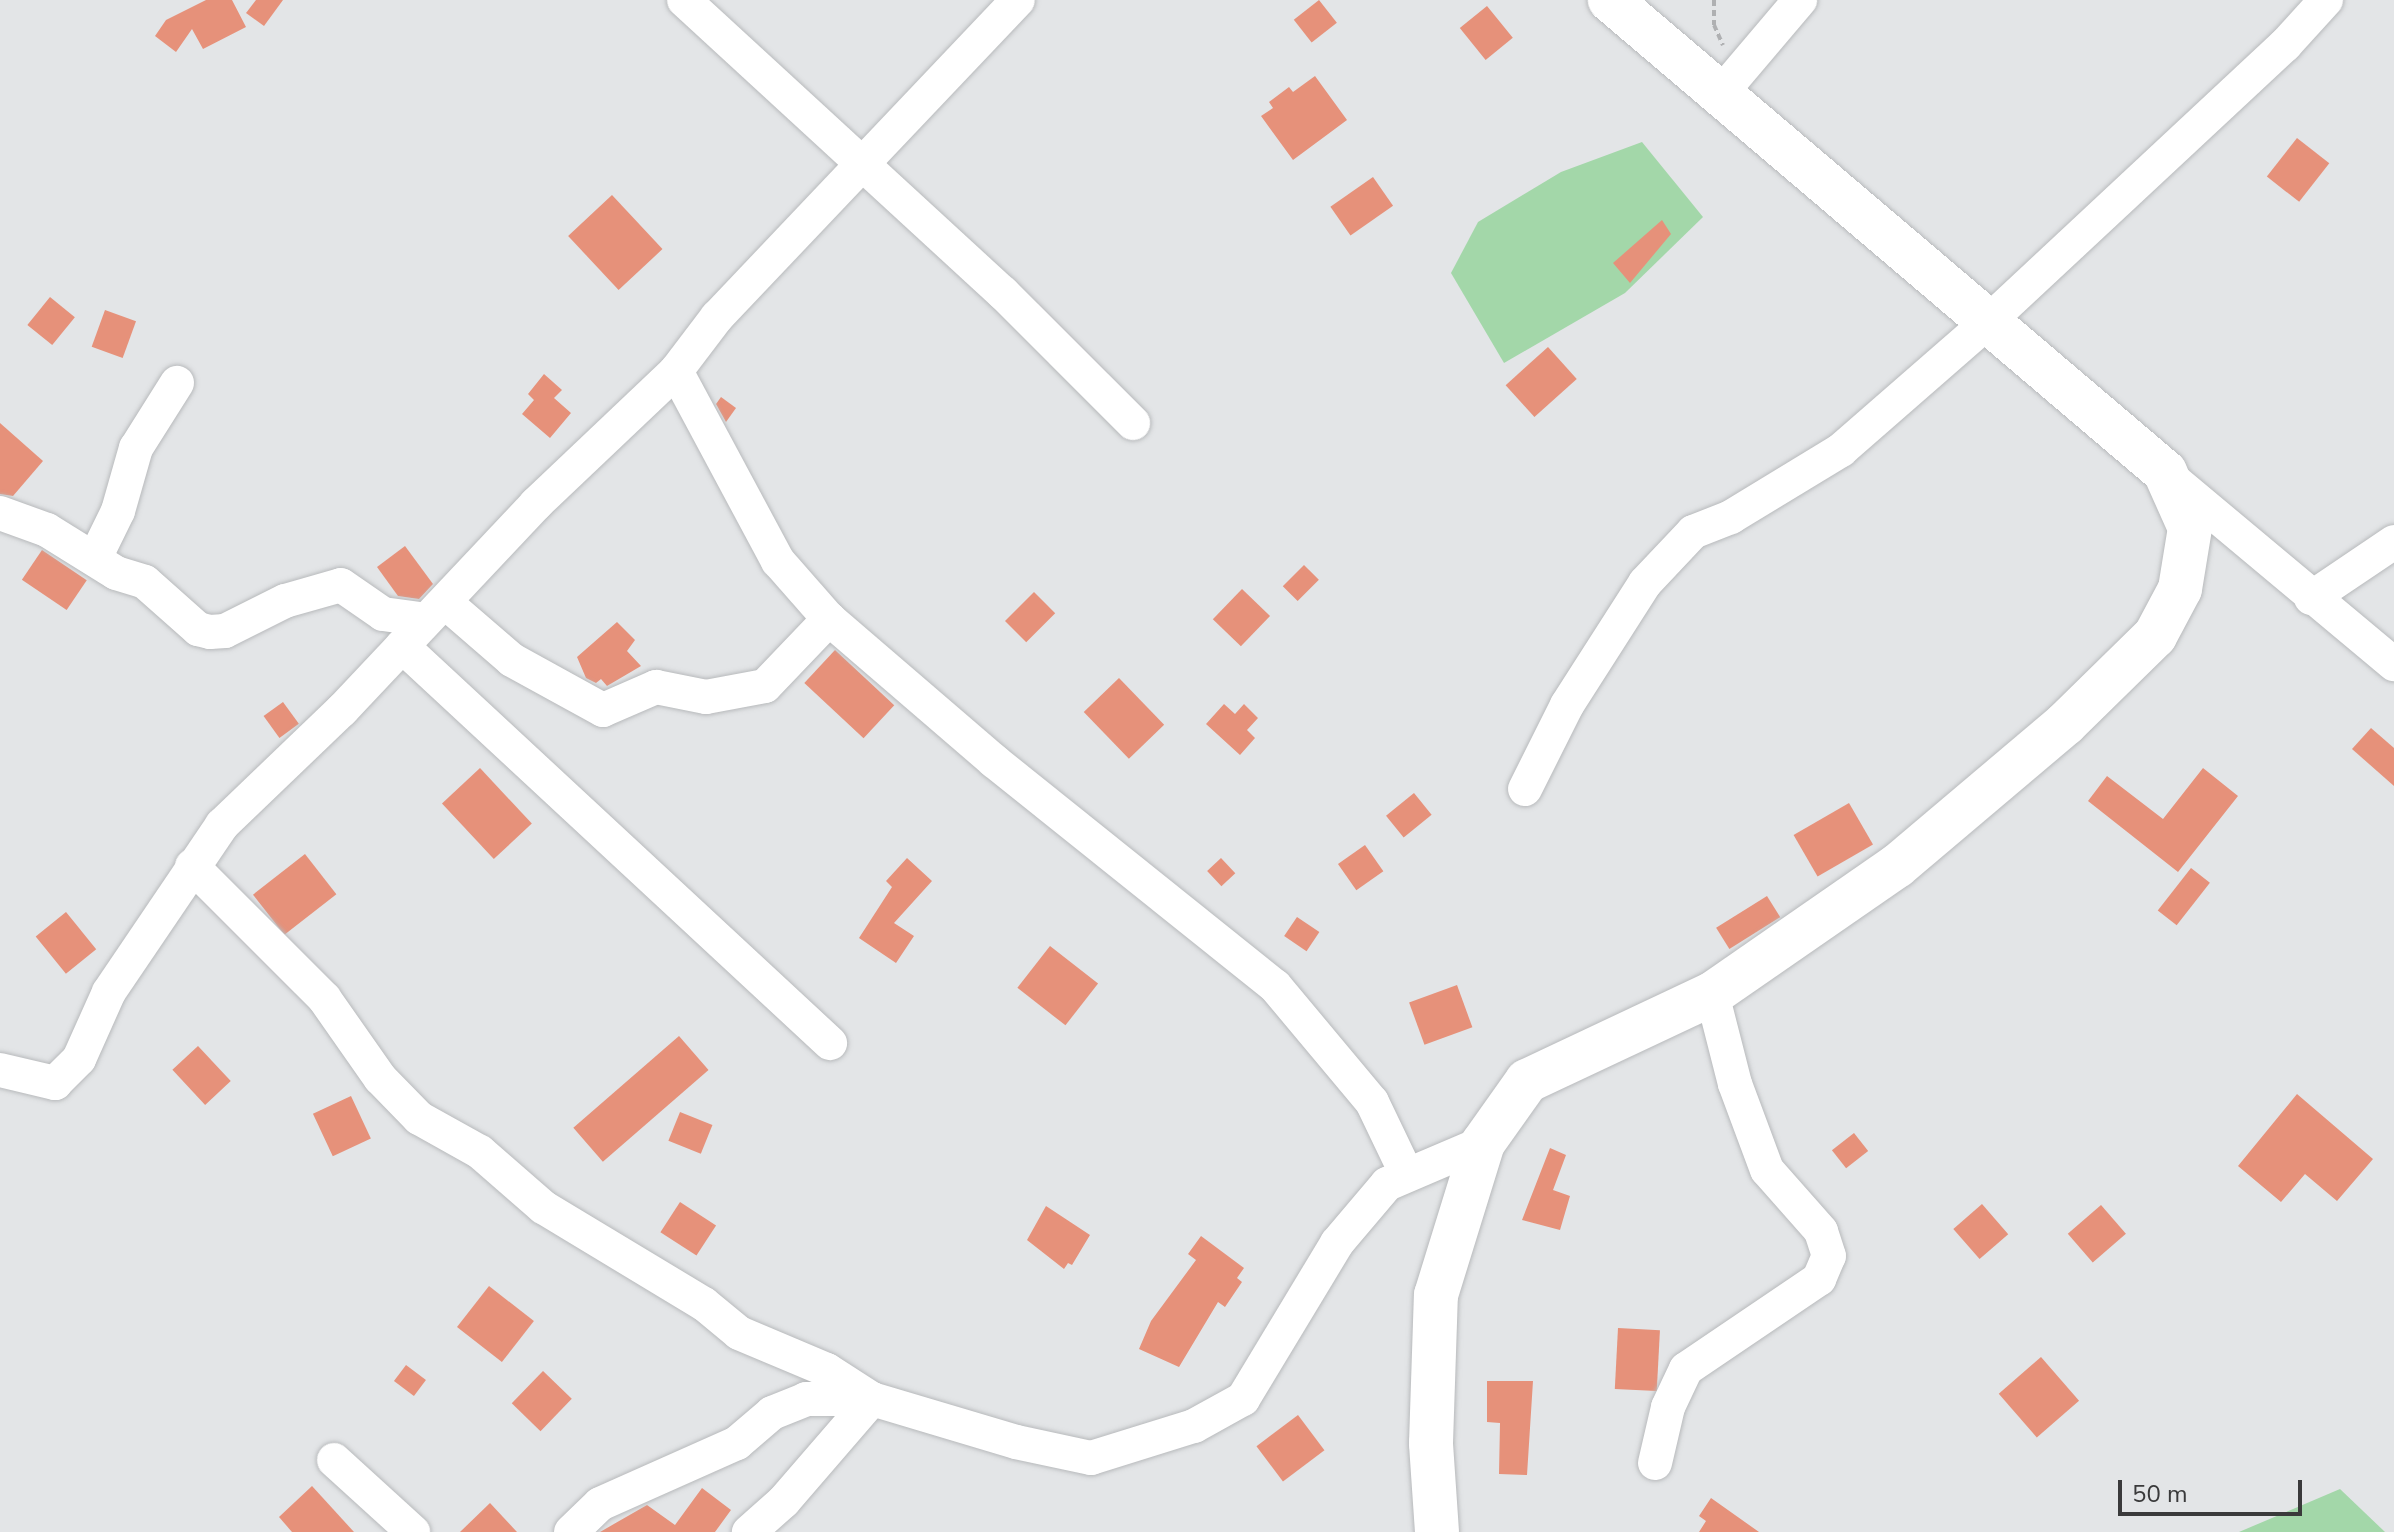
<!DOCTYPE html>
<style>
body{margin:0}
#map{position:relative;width:2394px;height:1532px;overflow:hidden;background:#e3e5e7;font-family:"Nunito Sans",sans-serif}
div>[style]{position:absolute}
.green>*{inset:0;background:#a3d7a9}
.building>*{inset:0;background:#e6917a;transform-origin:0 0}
.path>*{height:4px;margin-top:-2px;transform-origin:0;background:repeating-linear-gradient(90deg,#afb0b2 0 6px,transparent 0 10px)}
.roads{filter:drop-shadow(0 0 2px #b8babc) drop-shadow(0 0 2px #b8babc)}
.minor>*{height:34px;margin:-17px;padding:0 17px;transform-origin:17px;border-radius:17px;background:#fff}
.major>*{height:44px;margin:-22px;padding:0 22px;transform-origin:22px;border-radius:22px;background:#fff}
span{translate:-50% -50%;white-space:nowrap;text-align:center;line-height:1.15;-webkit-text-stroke:6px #e3e5e7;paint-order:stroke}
.scale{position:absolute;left:2118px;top:1480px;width:184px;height:36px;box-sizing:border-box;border:4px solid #3a3a3b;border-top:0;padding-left:10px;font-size:24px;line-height:28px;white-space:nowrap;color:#3a3a3b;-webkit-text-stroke:6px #e3e5e7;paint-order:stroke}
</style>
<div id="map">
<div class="green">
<i style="clip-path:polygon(1642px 142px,1703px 217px,1625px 293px,1504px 363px,1451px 273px,1478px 222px,1561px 172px)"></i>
<i style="clip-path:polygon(2340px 1489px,2385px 1532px,2239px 1532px)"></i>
</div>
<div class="building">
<i style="clip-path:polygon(206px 0,232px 0,246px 27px,203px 49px,192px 29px,176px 52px,155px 36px,166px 20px)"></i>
<i style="clip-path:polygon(256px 0,283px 0,264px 26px,246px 13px)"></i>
<i style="left:1319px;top:0;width:29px;height:32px;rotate:52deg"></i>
<i style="left:1487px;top:6px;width:41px;height:35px;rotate:51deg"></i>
<i style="clip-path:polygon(1315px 76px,1347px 120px,1293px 160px,1261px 116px,1273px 108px,1269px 102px,1289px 87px,1293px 92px)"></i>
<i style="left:2297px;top:138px;width:41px;height:49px;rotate:38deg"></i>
<i style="left:1373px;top:177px;width:35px;height:52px;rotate:55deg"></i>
<i style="left:612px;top:195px;width:74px;height:60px;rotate:47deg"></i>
<i style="clip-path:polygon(1662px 220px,1671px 234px,1630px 283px,1613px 263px)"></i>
<i style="left:50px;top:297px;width:32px;height:36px;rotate:39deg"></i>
<i style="left:105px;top:310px;width:33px;height:39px;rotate:20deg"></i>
<i style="left:1548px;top:347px;width:43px;height:57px;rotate:48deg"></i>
<i style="clip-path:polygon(544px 374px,562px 390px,554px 398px,571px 413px,550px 438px,522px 414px,534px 400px,528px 394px)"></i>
<i style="clip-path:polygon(721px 397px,736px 408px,726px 422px,716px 404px)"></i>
<i style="clip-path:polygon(0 423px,43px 461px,13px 496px,0 494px)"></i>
<i style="clip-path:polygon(405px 546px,433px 584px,419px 599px,398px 596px,377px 567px)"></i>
<i style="left:42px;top:550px;width:54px;height:36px;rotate:34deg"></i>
<i style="left:1304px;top:565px;width:21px;height:30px;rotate:45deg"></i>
<i style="left:1242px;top:589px;width:39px;height:42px;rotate:44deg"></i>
<i style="left:1034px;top:592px;width:30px;height:41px;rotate:45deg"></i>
<i style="clip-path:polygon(617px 622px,635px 640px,627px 651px,641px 666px,607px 686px,601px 679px,596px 683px,586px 678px,577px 657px)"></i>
<i style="left:835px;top:650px;width:81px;height:45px;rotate:43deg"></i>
<i style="left:1119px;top:678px;width:65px;height:49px;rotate:46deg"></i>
<i style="left:283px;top:702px;width:27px;height:24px;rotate:54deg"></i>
<i style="clip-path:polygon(1224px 704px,1235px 714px,1244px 704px,1258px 718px,1247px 730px,1255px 738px,1240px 755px,1206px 724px)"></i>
<i style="clip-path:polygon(2371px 728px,2394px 748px,2394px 786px,2352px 749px)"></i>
<i style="left:480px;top:768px;width:76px;height:52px;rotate:47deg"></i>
<i style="clip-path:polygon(2203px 768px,2238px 796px,2178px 872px,2088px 801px,2107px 776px,2163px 819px)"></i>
<i style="left:1414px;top:793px;width:28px;height:36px;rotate:51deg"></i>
<i style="left:1849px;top:803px;width:48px;height:64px;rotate:60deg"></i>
<i style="left:1365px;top:845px;width:32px;height:33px;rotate:55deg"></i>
<i style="left:305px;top:854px;width:51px;height:66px;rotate:52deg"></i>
<i style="clip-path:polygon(907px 858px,932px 881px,894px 923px,914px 936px,896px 963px,859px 938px,892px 887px,886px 881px)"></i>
<i style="left:1221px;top:858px;width:21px;height:19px;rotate:47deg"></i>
<i style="left:2191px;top:868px;width:24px;height:54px;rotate:38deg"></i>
<i style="left:1767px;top:896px;width:25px;height:60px;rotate:58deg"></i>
<i style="left:66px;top:912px;width:48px;height:39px;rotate:51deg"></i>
<i style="left:1297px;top:917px;width:27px;height:23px;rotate:34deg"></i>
<i style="left:1050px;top:946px;width:61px;height:53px;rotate:38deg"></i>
<i style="left:1457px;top:985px;width:45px;height:51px;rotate:70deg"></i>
<i style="left:679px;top:1036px;width:45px;height:140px;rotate:49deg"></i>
<i style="left:198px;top:1046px;width:48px;height:35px;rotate:47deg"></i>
<i style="clip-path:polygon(2297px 1094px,2373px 1159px,2337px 1201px,2305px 1174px,2281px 1202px,2238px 1166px)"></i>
<i style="left:351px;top:1096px;width:47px;height:42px;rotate:65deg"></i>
<i style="left:680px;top:1112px;width:35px;height:31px;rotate:22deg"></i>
<i style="left:1854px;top:1133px;width:23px;height:28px;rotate:52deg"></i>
<i style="clip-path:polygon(1550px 1148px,1566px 1155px,1553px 1190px,1570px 1196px,1560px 1230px,1522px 1220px)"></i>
<i style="left:680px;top:1202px;width:43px;height:36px;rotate:33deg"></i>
<i style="left:1982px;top:1204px;width:40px;height:38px;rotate:49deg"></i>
<i style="left:2101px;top:1205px;width:38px;height:44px;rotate:49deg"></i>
<i style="clip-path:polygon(1046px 1206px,1090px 1235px,1072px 1265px,1068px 1263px,1064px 1269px,1027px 1240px)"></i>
<i style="clip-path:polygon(1201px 1236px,1244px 1268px,1237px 1278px,1242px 1282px,1225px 1307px,1218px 1302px,1179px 1367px,1139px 1349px,1151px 1321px,1196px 1260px,1188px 1254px)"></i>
<i style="left:489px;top:1286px;width:57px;height:52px;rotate:38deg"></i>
<i style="left:1618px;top:1328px;width:42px;height:61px;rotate:3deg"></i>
<i style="left:2041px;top:1357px;width:58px;height:56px;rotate:49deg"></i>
<i style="left:406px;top:1365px;width:25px;height:20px;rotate:37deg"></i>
<i style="left:543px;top:1371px;width:40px;height:45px;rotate:44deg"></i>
<i style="clip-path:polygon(1487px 1381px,1533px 1381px,1527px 1475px,1499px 1474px,1500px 1423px,1487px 1422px)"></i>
<i style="left:1298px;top:1415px;width:44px;height:52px;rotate:53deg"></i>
<i style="clip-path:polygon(312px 1486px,354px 1532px,292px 1532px,279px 1517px)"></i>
<i style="clip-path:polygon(702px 1488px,731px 1510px,715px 1532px,600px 1532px,647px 1505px,675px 1525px)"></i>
<i style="clip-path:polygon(1711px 1498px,1759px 1532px,1699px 1532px,1706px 1521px,1699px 1516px)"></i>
<i style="clip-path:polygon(490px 1503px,517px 1532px,460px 1532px)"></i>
</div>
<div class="path">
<i style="left:1714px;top:0;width:25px;rotate:90deg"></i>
<i style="left:1714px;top:25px;width:22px;rotate:66deg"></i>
</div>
<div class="roads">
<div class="minor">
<i style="left:684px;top:0;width:433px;rotate:42.6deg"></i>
<i style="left:1003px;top:293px;width:184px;rotate:45deg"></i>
<i style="left:1722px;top:92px;width:121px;rotate:-49.7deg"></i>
<i style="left:676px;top:371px;width:216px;rotate:61.8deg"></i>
<i style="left:778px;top:561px;width:77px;rotate:48.7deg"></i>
<i style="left:829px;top:619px;width:218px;rotate:40.7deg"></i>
<i style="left:994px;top:761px;width:360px;rotate:38.7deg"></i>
<i style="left:1275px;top:986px;width:151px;rotate:50.1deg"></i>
<i style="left:1372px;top:1102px;width:79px;rotate:64.4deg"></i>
<i style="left:2170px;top:477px;width:292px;rotate:39.9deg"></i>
<i style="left:0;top:513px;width:50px;rotate:19.9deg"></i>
<i style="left:47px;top:530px;width:81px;rotate:31.9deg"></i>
<i style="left:116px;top:573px;width:30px;rotate:17deg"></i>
<i style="left:145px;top:582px;width:71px;rotate:41.6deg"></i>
<i style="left:198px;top:629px;width:12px;rotate:14deg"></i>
<i style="left:210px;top:632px;width:15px;rotate:-4deg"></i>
<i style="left:225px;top:631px;width:67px;rotate:-26.6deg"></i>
<i style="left:285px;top:601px;width:58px;rotate:-15.9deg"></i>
<i style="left:341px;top:585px;width:51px;rotate:34.6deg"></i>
<i style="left:383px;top:614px;width:43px;rotate:7.9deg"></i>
<i style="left:95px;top:558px;width:52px;rotate:-63.9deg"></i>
<i style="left:118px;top:511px;width:66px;rotate:-74.1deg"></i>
<i style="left:136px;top:448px;width:77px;rotate:-57.8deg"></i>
<i style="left:2311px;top:598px;width:100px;rotate:-34deg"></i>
<i style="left:446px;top:603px;width:87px;rotate:40.8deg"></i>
<i style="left:512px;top:660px;width:104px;rotate:28.8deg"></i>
<i style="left:603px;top:710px;width:58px;rotate:-23.5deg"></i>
<i style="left:656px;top:687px;width:51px;rotate:11.3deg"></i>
<i style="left:706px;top:697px;width:60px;rotate:-10.6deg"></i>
<i style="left:765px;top:686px;width:93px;rotate:-46.3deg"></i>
<i style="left:402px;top:646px;width:584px;rotate:42.85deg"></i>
<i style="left:1525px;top:789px;width:94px;rotate:-63.4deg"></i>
<i style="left:1567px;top:705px;width:145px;rotate:-57.4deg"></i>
<i style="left:1645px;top:583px;width:70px;rotate:-46.7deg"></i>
<i style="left:1693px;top:532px;width:41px;rotate:-21.5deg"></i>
<i style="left:1731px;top:517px;width:129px;rotate:-31.3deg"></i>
<i style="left:1841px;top:450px;width:199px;rotate:-41.1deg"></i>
<i style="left:1991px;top:319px;width:402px;rotate:-43deg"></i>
<i style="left:2285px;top:45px;width:61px;rotate:-47.7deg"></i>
<i style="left:192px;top:866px;width:187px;rotate:45deg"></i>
<i style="left:324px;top:998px;width:98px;rotate:55deg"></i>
<i style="left:380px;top:1078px;width:56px;rotate:45.7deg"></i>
<i style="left:419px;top:1118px;width:70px;rotate:29.1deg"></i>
<i style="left:480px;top:1152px;width:84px;rotate:41.1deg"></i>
<i style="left:543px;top:1207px;width:188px;rotate:31.1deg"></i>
<i style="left:704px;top:1304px;width:45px;rotate:39.6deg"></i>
<i style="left:739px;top:1333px;width:95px;rotate:22.8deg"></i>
<i style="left:827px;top:1370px;width:54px;rotate:32.8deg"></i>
<i style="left:872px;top:1399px;width:135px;rotate:130.8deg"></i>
<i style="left:784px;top:1501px;width:47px;rotate:138.5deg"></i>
<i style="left:0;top:1070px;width:57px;rotate:13.3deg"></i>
<i style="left:55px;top:1083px;width:34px;rotate:-45deg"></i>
<i style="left:79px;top:1059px;width:73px;rotate:-65.9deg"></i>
<i style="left:109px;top:992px;width:202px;rotate:-55.9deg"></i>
<i style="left:222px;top:825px;width:166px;rotate:-43.8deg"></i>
<i style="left:342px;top:710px;width:283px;rotate:-46.7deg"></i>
<i style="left:536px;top:504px;width:193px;rotate:-43.5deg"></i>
<i style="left:676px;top:371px;width:68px;rotate:-52.8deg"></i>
<i style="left:717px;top:317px;width:437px;rotate:-46.5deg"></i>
<i style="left:334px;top:1460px;width:107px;rotate:42.3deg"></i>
<i style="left:1655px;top:1463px;width:57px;rotate:-76.9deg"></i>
<i style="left:1668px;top:1407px;width:42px;rotate:-64.7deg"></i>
<i style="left:1686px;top:1369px;width:161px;rotate:-34.1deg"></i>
<i style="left:1819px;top:1279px;width:25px;rotate:-67deg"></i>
<i style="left:1829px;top:1256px;width:26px;rotate:-108deg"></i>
<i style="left:1821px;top:1231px;width:81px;rotate:-131.5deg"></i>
<i style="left:1767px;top:1170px;width:92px;rotate:-110.4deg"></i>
<i style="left:1735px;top:1084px;width:93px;rotate:-104.3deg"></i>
<i style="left:571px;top:1532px;width:40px;rotate:-44deg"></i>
<i style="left:600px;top:1504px;width:150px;rotate:-24deg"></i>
<i style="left:737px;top:1443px;width:46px;rotate:-40.6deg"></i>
<i style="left:772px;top:1413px;width:37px;rotate:-22deg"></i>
<i style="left:806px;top:1399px;width:66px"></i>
<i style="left:872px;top:1399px;width:150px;rotate:16.6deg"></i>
<i style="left:1016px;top:1442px;width:77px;rotate:12deg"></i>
<i style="left:1091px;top:1458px;width:108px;rotate:-17.3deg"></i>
<i style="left:1194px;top:1426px;width:56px;rotate:-28.9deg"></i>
<i style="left:1243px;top:1399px;width:182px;rotate:-58.9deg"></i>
<i style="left:1337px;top:1243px;width:77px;rotate:-49.7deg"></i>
<i style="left:1387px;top:1184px;width:104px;rotate:-23.1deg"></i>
</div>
<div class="major">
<i style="left:1437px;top:1532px;width:89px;rotate:-93.9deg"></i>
<i style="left:1431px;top:1443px;width:148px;rotate:-88.1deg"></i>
<i style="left:1436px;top:1295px;width:159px;rotate:-72.8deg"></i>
<i style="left:1483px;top:1143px;width:76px;rotate:-54.6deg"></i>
<i style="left:1527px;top:1081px;width:204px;rotate:-25.2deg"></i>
<i style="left:1712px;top:994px;width:225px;rotate:-34.7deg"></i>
<i style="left:1897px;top:866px;width:220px;rotate:-40.2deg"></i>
<i style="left:2065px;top:724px;width:126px;rotate:-44.4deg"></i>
<i style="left:2155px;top:636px;width:53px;rotate:-62deg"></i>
<i style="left:2180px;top:589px;width:62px;rotate:-80.7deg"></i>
<i style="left:2190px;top:528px;width:61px;rotate:-114.1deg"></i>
<i style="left:2165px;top:472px;width:729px;rotate:-139.62deg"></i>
</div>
</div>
<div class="scale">50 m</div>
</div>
